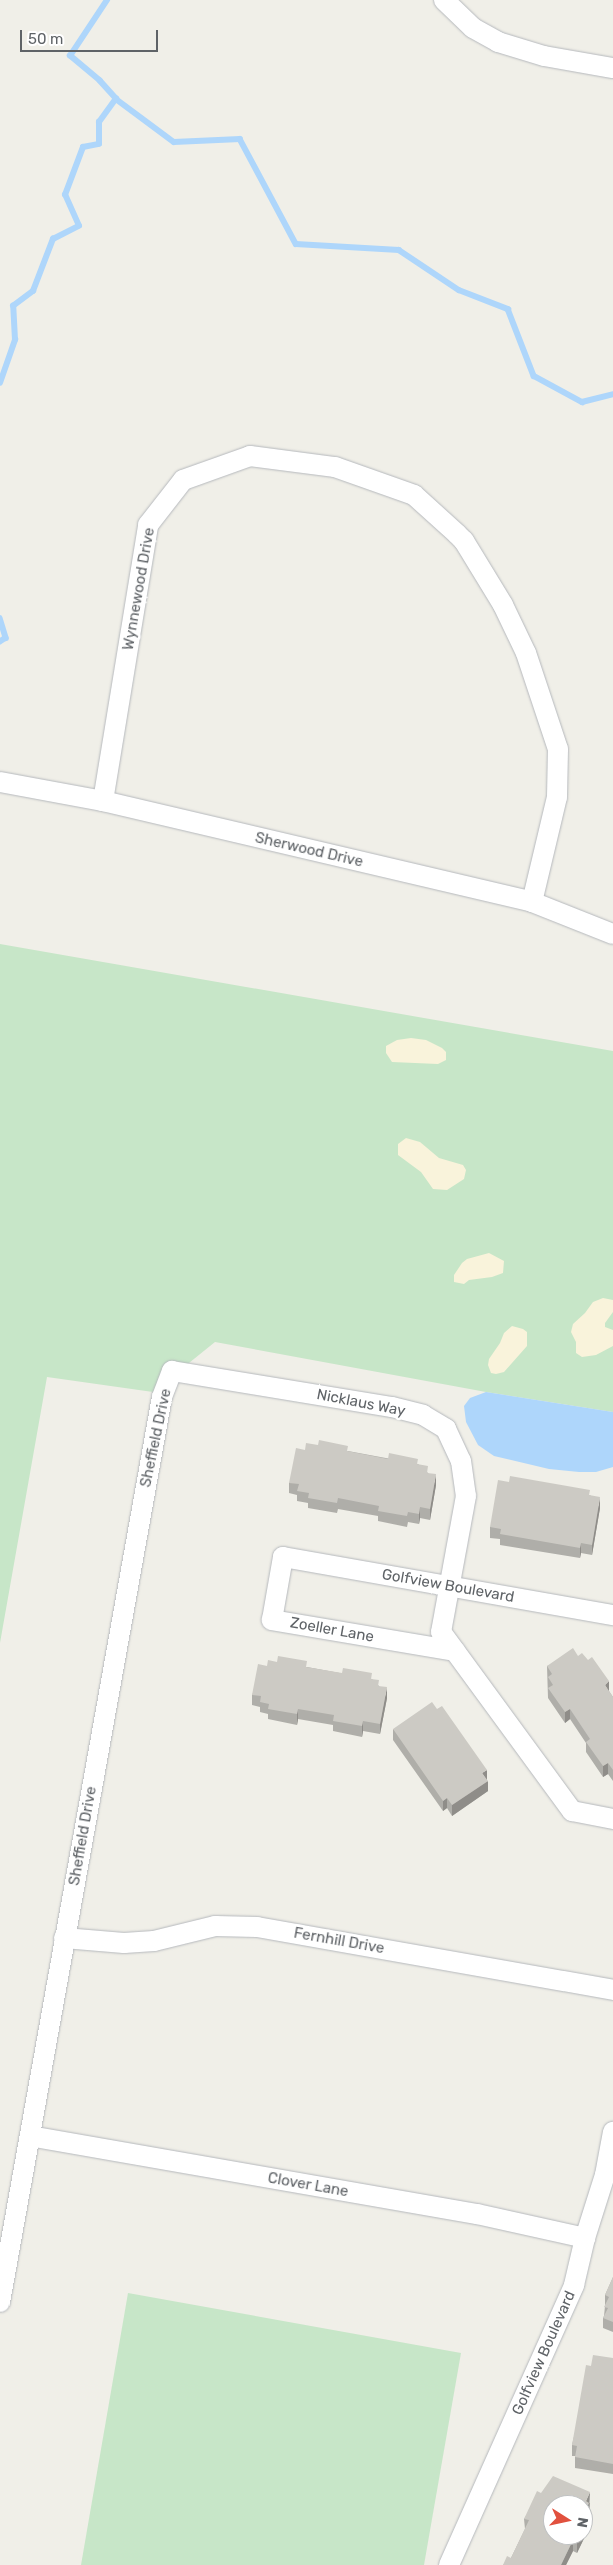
<!DOCTYPE html>
<style>
body{margin:0}
#map{position:relative;width:613px;height:2565px;overflow:hidden;background:#f0efe8;font-family:Rubik,sans-serif}
div>[style]{position:absolute}
.green>*{inset:0;background:#c7e6c8}
.sand>*{inset:0;background:#f9f3db}
.water>*{inset:0;background:#aed6fb}
.stream>*{height:5.5px;margin:-2.75px;padding:0 2.75px;transform-origin:2.75px;border-radius:2.75px;background:#aed6fb}
.roads{filter:drop-shadow(0 0 1px #b5b8bc) drop-shadow(0 0 1px #b5b8bc)}
.street>*{height:20px;margin:-10px;padding:0 10px;transform-origin:10px;border-radius:10px;background:#fff}
.wall>*{inset:0;background:#afaea9}
.shaded-wall>*{inset:0;background:#8f8d89}
.building>*{inset:0;background:#cccac4}
span{translate:-50% -50%;white-space:nowrap;text-align:center;line-height:1.15;-webkit-text-stroke:5px #fff;paint-order:stroke}
.street-label{font-size:15px;color:#5f6367}
.north{position:absolute;left:543px;top:2495px;width:50px;height:50px;box-sizing:border-box;background:#fff;border:1px solid #bfc1c2;border-radius:50%;rotate:100deg;font-size:14px;font-weight:700;line-height:20px;text-align:center;color:#5f6367}
.north::after{content:'';display:block;margin:auto;width:18px;height:22px;background:#e1513e;clip-path:polygon(50% 0,100% 100%,50% 72%,0 100%)}
.scale{position:absolute;left:20px;top:30px;width:138px;height:22px;box-sizing:border-box;border:2px solid #5f6367;border-top:0;padding-left:6px;font-size:15px;line-height:18px;white-space:nowrap;color:#5f6367;-webkit-text-stroke:4px #fff;paint-order:stroke}
</style>
<div id="map">
<div class="green">
<i style="clip-path:polygon(0 944px,613px 1051px,613px 1412px,486px 1392px,215px 1342px,153px 1392px,47px 1377px,0 1643px)"></i>
<i style="clip-path:polygon(128px 2293px,461px 2353px,424px 2565px,81px 2565px)"></i>
</div>
<div class="sand">
<i style="clip-path:polygon(411px 1038px,426px 1040px,442px 1048px,446px 1052px,446px 1060px,438px 1064px,392px 1062px,386px 1053px,386px 1046px,397px 1040px)"></i>
<i style="clip-path:polygon(406px 1138px,420px 1142px,439px 1158px,463px 1165px,466px 1170px,464px 1179px,447px 1190px,433px 1189px,421px 1172px,398px 1155px,398px 1144px)"></i>
<i style="clip-path:polygon(489px 1253px,504px 1261px,503px 1273px,492px 1277px,469px 1280px,464px 1284px,454px 1282px,454px 1275px,462px 1263px,467px 1259px)"></i>
<i style="clip-path:polygon(603px 1298px,613px 1300px,613px 1312px,605px 1323px,605px 1327px,613px 1330px,613px 1346px,596px 1355px,582px 1357px,576px 1353px,576px 1342px,571px 1332px,573px 1324px,585px 1313px,593px 1302px)"></i>
<i style="clip-path:polygon(512px 1326px,523px 1329px,527px 1332px,527px 1346px,504px 1372px,496px 1374px,491px 1373px,488px 1365px,489px 1359px,500px 1343px,504px 1333px)"></i>
</div>
<div class="water">
<i style="clip-path:polygon(486px 1392px,613px 1412px,613px 1467px,596px 1472px,579px 1472px,549px 1469px,494px 1456px,478px 1445px,466px 1422px,464px 1406px,470px 1398px)"></i>
</div>
<div class="stream">
<i style="left:116px;top:99px;width:72px;rotate:36.6deg"></i>
<i style="left:174px;top:142px;width:66px;rotate:-2.6deg"></i>
<i style="left:240px;top:139px;width:119px;rotate:61.9deg"></i>
<i style="left:296px;top:244px;width:103px;rotate:3.3deg"></i>
<i style="left:399px;top:250px;width:72px;rotate:33.7deg"></i>
<i style="left:459px;top:290px;width:53px;rotate:21.2deg"></i>
<i style="left:508px;top:309px;width:72px;rotate:68.8deg"></i>
<i style="left:534px;top:376px;width:55px;rotate:28.4deg"></i>
<i style="left:582px;top:402px;width:32px;rotate:-14deg"></i>
<i style="left:0;top:383px;width:46px;rotate:-70.8deg"></i>
<i style="left:15px;top:340px;width:34px;rotate:-93deg"></i>
<i style="left:13px;top:306px;width:25px;rotate:-37deg"></i>
<i style="left:33px;top:291px;width:56px;rotate:-69deg"></i>
<i style="left:53px;top:239px;width:29px;rotate:-27deg"></i>
<i style="left:79px;top:226px;width:34px;rotate:-114deg"></i>
<i style="left:65px;top:195px;width:51px;rotate:-69.4deg"></i>
<i style="left:83px;top:147px;width:16px;rotate:-11deg"></i>
<i style="left:99px;top:144px;width:22px;rotate:-90deg"></i>
<i style="left:99px;top:122px;width:29px;rotate:-54deg"></i>
<i style="left:116px;top:99px;width:24px;rotate:-132deg"></i>
<i style="left:100px;top:81px;width:39px;rotate:-140deg"></i>
<i style="left:70px;top:56px;width:67px;rotate:-56.5deg"></i>
<i style="left:0;top:618px;width:21px;rotate:73deg"></i>
<i style="left:6px;top:638px;width:7px;rotate:146deg"></i>
</div>
<div class="roads">
<div class="street">
<i style="left:444px;top:0;width:40px;rotate:44deg"></i>
<i style="left:473px;top:28px;width:29px;rotate:29deg"></i>
<i style="left:498px;top:42px;width:48px;rotate:16.9deg"></i>
<i style="left:544px;top:56px;width:70px;rotate:9.9deg"></i>
<i style="left:0;top:782px;width:105px;rotate:10.5deg"></i>
<i style="left:103px;top:801px;width:441px;rotate:13.2deg"></i>
<i style="left:532px;top:902px;width:87px;rotate:21.6deg"></i>
<i style="left:103px;top:801px;width:280px;rotate:-80.7deg"></i>
<i style="left:148px;top:525px;width:57px;rotate:-52.1deg"></i>
<i style="left:183px;top:480px;width:71px;rotate:-19.7deg"></i>
<i style="left:250px;top:456px;width:86px;rotate:7.4deg"></i>
<i style="left:335px;top:467px;width:84px;rotate:19.5deg"></i>
<i style="left:414px;top:495px;width:58px;rotate:42.2deg"></i>
<i style="left:457px;top:534px;width:10px;rotate:45deg"></i>
<i style="left:464px;top:541px;width:75px;rotate:58.6deg"></i>
<i style="left:503px;top:605px;width:53px;rotate:64.4deg"></i>
<i style="left:526px;top:653px;width:101px;rotate:71.6deg"></i>
<i style="left:558px;top:749px;width:48px;rotate:91.2deg"></i>
<i style="left:557px;top:797px;width:108px;rotate:103.4deg"></i>
<i style="left:455px;top:1651px;width:186px;rotate:-170.4deg"></i>
<i style="left:272px;top:1620px;width:64px;rotate:-80.1deg"></i>
<i style="left:283px;top:1557px;width:335px;rotate:10deg"></i>
<i style="left:64px;top:1938px;width:60px;rotate:4.8deg"></i>
<i style="left:124px;top:1943px;width:30px;rotate:-4deg"></i>
<i style="left:154px;top:1941px;width:63px;rotate:-13.8deg"></i>
<i style="left:215px;top:1926px;width:42px;rotate:1.4deg"></i>
<i style="left:257px;top:1927px;width:362px;rotate:10deg"></i>
<i style="left:30px;top:2136px;width:454px;rotate:9.9deg"></i>
<i style="left:477px;top:2214px;width:111px;rotate:12.5deg"></i>
<i style="left:0;top:2302px;width:919px;rotate:-79.85deg"></i>
<i style="left:162px;top:1397px;width:28px;rotate:-69deg"></i>
<i style="left:172px;top:1371px;width:223px;rotate:9.3deg"></i>
<i style="left:392px;top:1407px;width:32px;rotate:14deg"></i>
<i style="left:423px;top:1415px;width:27px;rotate:31deg"></i>
<i style="left:446px;top:1429px;width:35px;rotate:65deg"></i>
<i style="left:461px;top:1461px;width:35px;rotate:82deg"></i>
<i style="left:466px;top:1496px;width:138px;rotate:100.4deg"></i>
<i style="left:441px;top:1632px;width:222px;rotate:53.8deg"></i>
<i style="left:572px;top:1811px;width:42px;rotate:11deg"></i>
<i style="left:449px;top:2565px;width:307px;rotate:-65.9deg"></i>
<i style="left:574px;top:2285px;width:48px;rotate:-76.8deg"></i>
<i style="left:585px;top:2238px;width:66px;rotate:-72.4deg"></i>
<i style="left:605px;top:2175px;width:44px;rotate:-79.5deg"></i>
</div>
</div>
<div class="wall">
<i style="clip-path:polygon(348px 1451px,418px 1464px,428px 1473px,436px 1485px,430px 1520px,420px 1518px,419px 1524px,408px 1522px,407px 1527px,378px 1521px,378px 1516px,338px 1509px,337px 1513px,308px 1508px,308px 1503px,297px 1501px,297px 1495px,289px 1493px,289px 1483px)"></i>
<i style="clip-path:polygon(590px 1495px,600px 1508px,592px 1555px,581px 1553px,580px 1558px,500px 1545px,500px 1539px,490px 1538px,490px 1527px)"></i>
<i style="clip-path:polygon(578px 1656px,609px 1691px,613px 1697px,613px 1781px,608px 1774px,603px 1777px,586px 1752px,586px 1743px,570px 1719px,565px 1723px,548px 1698px,547px 1666px)"></i>
<i style="clip-path:polygon(267px 1666px,307px 1667px,372px 1679px,379px 1686px,387px 1698px,380px 1734px,363px 1731px,362px 1737px,333px 1731px,333px 1725px,298px 1719px,297px 1725px,268px 1719px,268px 1714px,260px 1712px,260px 1707px,252px 1705px,252px 1695px)"></i>
<i style="clip-path:polygon(393px 1729px,487px 1779px,488px 1791px,452px 1816px,447px 1808px,443px 1811px,393px 1740px)"></i>
<i style="clip-path:polygon(613px 2277px,613px 2332px,603px 2328px,603px 2318px,604px 2316px,605px 2306px,605px 2295px)"></i>
<i style="clip-path:polygon(613px 2358px,613px 2474px,575px 2468px,575px 2456px,572px 2456px,572px 2445px,591px 2366px)"></i>
<i style="clip-path:polygon(541px 2493px,590px 2503px,589px 2515px,590px 2526px,577px 2553px,573px 2551px,566px 2565px,503px 2565px,511px 2558px,525px 2529px,524px 2519px)"></i>
</div>
<div class="shaded-wall">
<i style="clip-path:polygon(436px 1474px,436px 1485px,430px 1520px,430px 1509px)"></i>
<i style="clip-path:polygon(600px 1497px,600px 1508px,592px 1555px,592px 1545px)"></i>
<i style="clip-path:polygon(420px 1507px,420px 1518px,419px 1524px,419px 1514px)"></i>
<i style="clip-path:polygon(581px 1543px,581px 1553px,580px 1558px,580px 1548px)"></i>
<i style="clip-path:polygon(609px 1681px,609px 1692px,605px 1685px)"></i>
<i style="clip-path:polygon(387px 1687px,387px 1698px,380px 1734px,380px 1724px)"></i>
<i style="clip-path:polygon(298px 1709px,298px 1719px,297px 1725px,297px 1714px)"></i>
<i style="clip-path:polygon(570px 1709px,570px 1719px,565px 1723px,565px 1712px)"></i>
<i style="clip-path:polygon(363px 1721px,363px 1731px,362px 1737px,362px 1726px)"></i>
<i style="clip-path:polygon(608px 1763px,608px 1774px,603px 1777px,603px 1766px)"></i>
<i style="clip-path:polygon(487px 1770px,487px 1781px,482px 1773px)"></i>
<i style="clip-path:polygon(488px 1781px,488px 1791px,452px 1816px,452px 1805px)"></i>
<i style="clip-path:polygon(447px 1798px,447px 1808px,443px 1811px,443px 1801px)"></i>
<i style="clip-path:polygon(590px 2492px,589px 2513px,585px 2524px,586px 2501px)"></i>
<i style="clip-path:polygon(590px 2515px,590px 2526px,577px 2553px,577px 2543px,581px 2535px,583px 2535px,583px 2530px)"></i>
<i style="clip-path:polygon(573px 2540px,573px 2551px,566px 2565px,561px 2565px)"></i>
</div>
<div class="building">
<i style="clip-path:polygon(319px 1440px,348px 1446px,347px 1451px,388px 1459px,389px 1453px,418px 1459px,417px 1464px,428px 1466px,427px 1473px,436px 1474px,430px 1509px,420px 1507px,419px 1514px,408px 1512px,407px 1516px,378px 1511px,379px 1506px,338px 1498px,337px 1503px,308px 1498px,309px 1493px,297px 1491px,299px 1484px,289px 1483px,296px 1448px,305px 1450px,306px 1443px,318px 1445px)"></i>
<i style="clip-path:polygon(510px 1476px,590px 1490px,589px 1495px,600px 1497px,592px 1545px,581px 1543px,580px 1548px,500px 1534px,501px 1529px,490px 1527px,498px 1480px,509px 1482px)"></i>
<i style="clip-path:polygon(573px 1648px,578px 1656px,582px 1653px,588px 1660px,592px 1657px,609px 1681px,605px 1685px,613px 1697px,613px 1770px,608px 1763px,603px 1766px,586px 1742px,590px 1739px,570px 1709px,565px 1712px,548px 1688px,553px 1685px,548px 1677px,552px 1674px,547px 1666px)"></i>
<i style="clip-path:polygon(278px 1656px,307px 1661px,306px 1667px,342px 1673px,343px 1668px,372px 1673px,371px 1679px,379px 1680px,378px 1686px,387px 1687px,380px 1724px,363px 1721px,362px 1726px,333px 1721px,334px 1715px,298px 1709px,297px 1714px,268px 1709px,269px 1704px,260px 1702px,261px 1696px,252px 1695px,258px 1664px,267px 1666px,268px 1660px,277px 1662px)"></i>
<i style="clip-path:polygon(432px 1702px,437px 1709px,442px 1706px,487px 1770px,482px 1773px,488px 1781px,452px 1805px,447px 1798px,443px 1801px,393px 1729px)"></i>
<i style="clip-path:polygon(613px 2277px,613px 2322px,603px 2318px,608px 2308px,604px 2307px,609px 2297px,605px 2295px)"></i>
<i style="clip-path:polygon(593px 2355px,613px 2358px,613px 2464px,575px 2457px,577px 2446px,572px 2445px,586px 2365px,591px 2366px)"></i>
<i style="clip-path:polygon(553px 2476px,590px 2492px,586px 2501px,589px 2503px,585px 2513px,590px 2515px,583px 2530px,583px 2505px,553px 2505px,553px 2535px,581px 2535px,577px 2543px,573px 2540px,561px 2565px,503px 2565px,507px 2556px,511px 2558px,529px 2520px,524px 2519px,537px 2491px,541px 2493px)"></i>
</div>
<div class="street-label">
<span style="left:139px;top:589px;rotate:-80deg">Wynnewood Drive</span>
<span style="left:309px;top:850px;rotate:13deg">Sherwood Drive</span>
<span style="left:361px;top:1403px;rotate:11deg">Nicklaus Way</span>
<span style="left:156px;top:1438px;rotate:-78deg">Sheffield Drive</span>
<span style="left:448px;top:1586px;rotate:10deg">Golfview Boulevard</span>
<span style="left:332px;top:1630px;rotate:10deg">Zoeller Lane</span>
<span style="left:83px;top:1836px;rotate:-80deg">Sheffield Drive</span>
<span style="left:339px;top:1941px;rotate:10deg">Fernhill Drive</span>
<span style="left:308px;top:2185px;rotate:10deg">Clover Lane</span>
<span style="left:544px;top:2353px;rotate:-66deg">Golfview Boulevard</span>
</div>
<div class="north">N</div>
<div class="scale">50 m</div>
</div>
